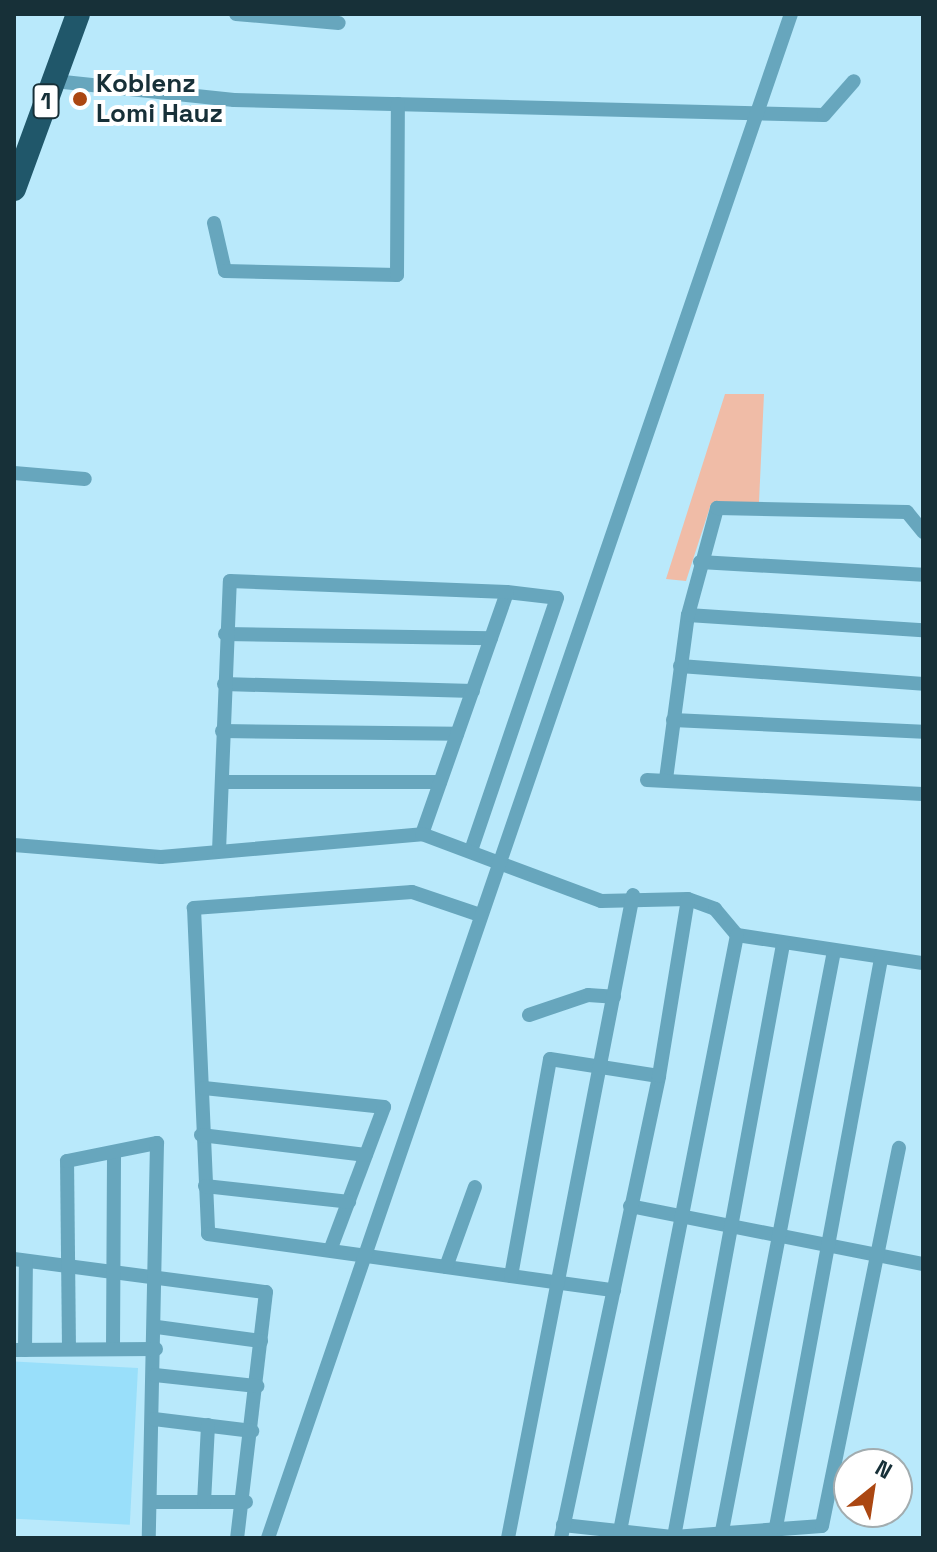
<!DOCTYPE html>
<style>
body{margin:0}
#map{position:relative;width:937px;height:1552px;overflow:hidden;background:#b9e9fb;font-family:"Space Grotesk",sans-serif}
div>[style]{position:absolute}
.built>*{inset:0;background:#99dffa;transform-origin:0 0}
.green>*{inset:0;background:#f0bca7}
.street>*{height:14px;margin:-7px;padding:0 7px;transform-origin:7px;border-radius:7px;background:#67a6bd}
.highway>*{height:24px;margin:-12px;padding:0 12px;transform-origin:12px;border-radius:12px;background:#20576a}
.dots>*{width:22px;height:22px;translate:-50% -50%;box-sizing:border-box;border:4px solid #fff;border-radius:50%}
span{translate:-50% -50%;white-space:nowrap;text-align:center;line-height:1.15;-webkit-text-stroke:8px #fff;paint-order:stroke}
.shield-label span{padding:2px 6px;background:#fff;border:2px solid;border-radius:6px;-webkit-text-stroke-width:0}
.shield-label{font-size:24px;color:#173038;font-weight:700}
.poi-label{font-size:26px;color:#173038;font-weight:700}
.left{translate:0 -50%;text-align:left}
.frame{position:absolute;inset:0;border:16px solid #173038;pointer-events:none}
.north{position:absolute;left:833px;top:1448px;width:80px;height:80px;box-sizing:border-box;background:#fff;border:2px solid #a2acaf;border-radius:50%;rotate:30deg;font-size:22px;font-weight:700;line-height:32px;text-align:center;color:#173038}
.north::after{content:'';display:block;margin:auto;width:28px;height:36px;background:#ab4712;clip-path:polygon(50% 0,100% 100%,50% 72%,0 100%)}
</style>
<div id="map">
<div class="built">
<i style="left:138px;top:1368px;width:157px;height:124px;rotate:93deg"></i>
</div>
<div class="green">
<i style="clip-path:polygon(725px 394px,764px 394px,759px 502px,711px 504px,686px 581px,666px 579px)"></i>
</div>
<div class="street">
<i style="left:236px;top:14px;width:103px;rotate:5deg"></i>
<i style="left:54px;top:81px;width:181px;rotate:6deg"></i>
<i style="left:234px;top:100px;width:590px;rotate:1.46deg"></i>
<i style="left:824px;top:115px;width:45px;rotate:-48.6deg"></i>
<i style="left:214px;top:223px;width:49px;rotate:77.1deg"></i>
<i style="left:225px;top:271px;width:172px;rotate:1.3deg"></i>
<i style="left:397px;top:275px;width:171px;rotate:-89.7deg"></i>
<i style="left:14px;top:473px;width:71px;rotate:4.8deg"></i>
<i style="left:700px;top:562px;width:223px;rotate:3.3deg"></i>
<i style="left:688px;top:615px;width:235px;rotate:3.7deg"></i>
<i style="left:225px;top:634px;width:266px;rotate:0.9deg"></i>
<i style="left:680px;top:666px;width:244px;rotate:4.2deg"></i>
<i style="left:224px;top:684px;width:249px;rotate:1.6deg"></i>
<i style="left:673px;top:720px;width:250px;rotate:2.7deg"></i>
<i style="left:222px;top:731px;width:235px;rotate:0.7deg"></i>
<i style="left:666px;top:779px;width:165px;rotate:-82.4deg"></i>
<i style="left:688px;top:615px;width:111px;rotate:-74.8deg"></i>
<i style="left:717px;top:508px;width:190px;rotate:1.2deg"></i>
<i style="left:907px;top:512px;width:26px;rotate:51deg"></i>
<i style="left:647px;top:780px;width:276px;rotate:2.9deg"></i>
<i style="left:222px;top:782px;width:218px"></i>
<i style="left:422px;top:834px;width:256px;rotate:-70.6deg"></i>
<i style="left:507px;top:592px;width:50px;rotate:6.8deg"></i>
<i style="left:557px;top:598px;width:267px;rotate:108.8deg"></i>
<i style="left:14px;top:845px;width:147px;rotate:4.7deg"></i>
<i style="left:161px;top:857px;width:262px;rotate:-5deg"></i>
<i style="left:422px;top:834px;width:191px;rotate:20.5deg"></i>
<i style="left:601px;top:901px;width:87px;rotate:-1.3deg"></i>
<i style="left:688px;top:899px;width:29px;rotate:20deg"></i>
<i style="left:715px;top:909px;width:34px;rotate:50deg"></i>
<i style="left:737px;top:935px;width:188px;rotate:8.6deg"></i>
<i style="left:219px;top:851px;width:270px;rotate:-87.7deg"></i>
<i style="left:230px;top:581px;width:277px;rotate:2.3deg"></i>
<i style="left:480px;top:915px;width:72px;rotate:-161.3deg"></i>
<i style="left:412px;top:892px;width:219px;rotate:175.8deg"></i>
<i style="left:194px;top:908px;width:326px;rotate:87.5deg"></i>
<i style="left:208px;top:1234px;width:410px;rotate:7.9deg"></i>
<i style="left:529px;top:1015px;width:62px;rotate:-18.7deg"></i>
<i style="left:588px;top:995px;width:26px;rotate:4deg"></i>
<i style="left:204px;top:1088px;width:181px;rotate:6deg"></i>
<i style="left:384px;top:1107px;width:151px;rotate:110.6deg"></i>
<i style="left:201px;top:1135px;width:166px;rotate:6.9deg"></i>
<i style="left:205px;top:1186px;width:145px;rotate:6.3deg"></i>
<i style="left:630px;top:1206px;width:299px;rotate:11.2deg"></i>
<i style="left:14px;top:1259px;width:254px;rotate:7.5deg"></i>
<i style="left:266px;top:1292px;width:248px;rotate:96.7deg"></i>
<i style="left:446px;top:1267px;width:85px;rotate:-70.1deg"></i>
<i style="left:511px;top:1276px;width:220px;rotate:-79.8deg"></i>
<i style="left:550px;top:1059px;width:110px;rotate:8.9deg"></i>
<i style="left:157px;top:1327px;width:105px;rotate:7.7deg"></i>
<i style="left:113px;top:1348px;width:196px;rotate:-89.7deg"></i>
<i style="left:69px;top:1349px;width:188px;rotate:-90.6deg"></i>
<i style="left:67px;top:1161px;width:92px;rotate:-11.3deg"></i>
<i style="left:157px;top:1143px;width:395px;rotate:91.2deg"></i>
<i style="left:14px;top:1350px;width:142px;rotate:-0.4deg"></i>
<i style="left:25px;top:1350px;width:89px;rotate:-89.4deg"></i>
<i style="left:155px;top:1375px;width:103px;rotate:6.2deg"></i>
<i style="left:154px;top:1419px;width:99px;rotate:7deg"></i>
<i style="left:151px;top:1502px;width:95px"></i>
<i style="left:204px;top:1502px;width:77px;rotate:-87deg"></i>
<i style="left:563px;top:1525px;width:112px;rotate:6.2deg"></i>
<i style="left:674px;top:1537px;width:148px;rotate:-4.3deg"></i>
<i style="left:822px;top:1526px;width:386px;rotate:-78.5deg"></i>
<i style="left:776px;top:1527px;width:578px;rotate:-79.53deg"></i>
<i style="left:620px;top:1531px;width:607px;rotate:-78.89deg"></i>
<i style="left:722px;top:1531px;width:591px;rotate:-79.07deg"></i>
<i style="left:674px;top:1537px;width:603px;rotate:-79.58deg"></i>
<i style="left:268px;top:1538px;width:1611px;rotate:-71.06deg"></i>
<i style="left:508px;top:1538px;width:655px;rotate:-79deg"></i>
<i style="left:561px;top:1538px;width:472px;rotate:-78deg"></i>
<i style="left:659px;top:1076px;width:179px;rotate:-80.7deg"></i>
</div>
<div class="highway">
<i style="left:14px;top:189px;width:186px;rotate:-69.9deg"></i>
</div>
<div class="dots">
<i style="left:80px;top:99px;background:#ab4712"></i>
</div>
<div class="shield-label">
<span style="left:46px;top:101px">1</span>
</div>
<div class="poi-label">
<span class="left" style="left:96px;top:99px">Koblenz<br>Lomi Hauz</span>
</div>
<div class="frame"></div>
<div class="north">N</div>
</div>
